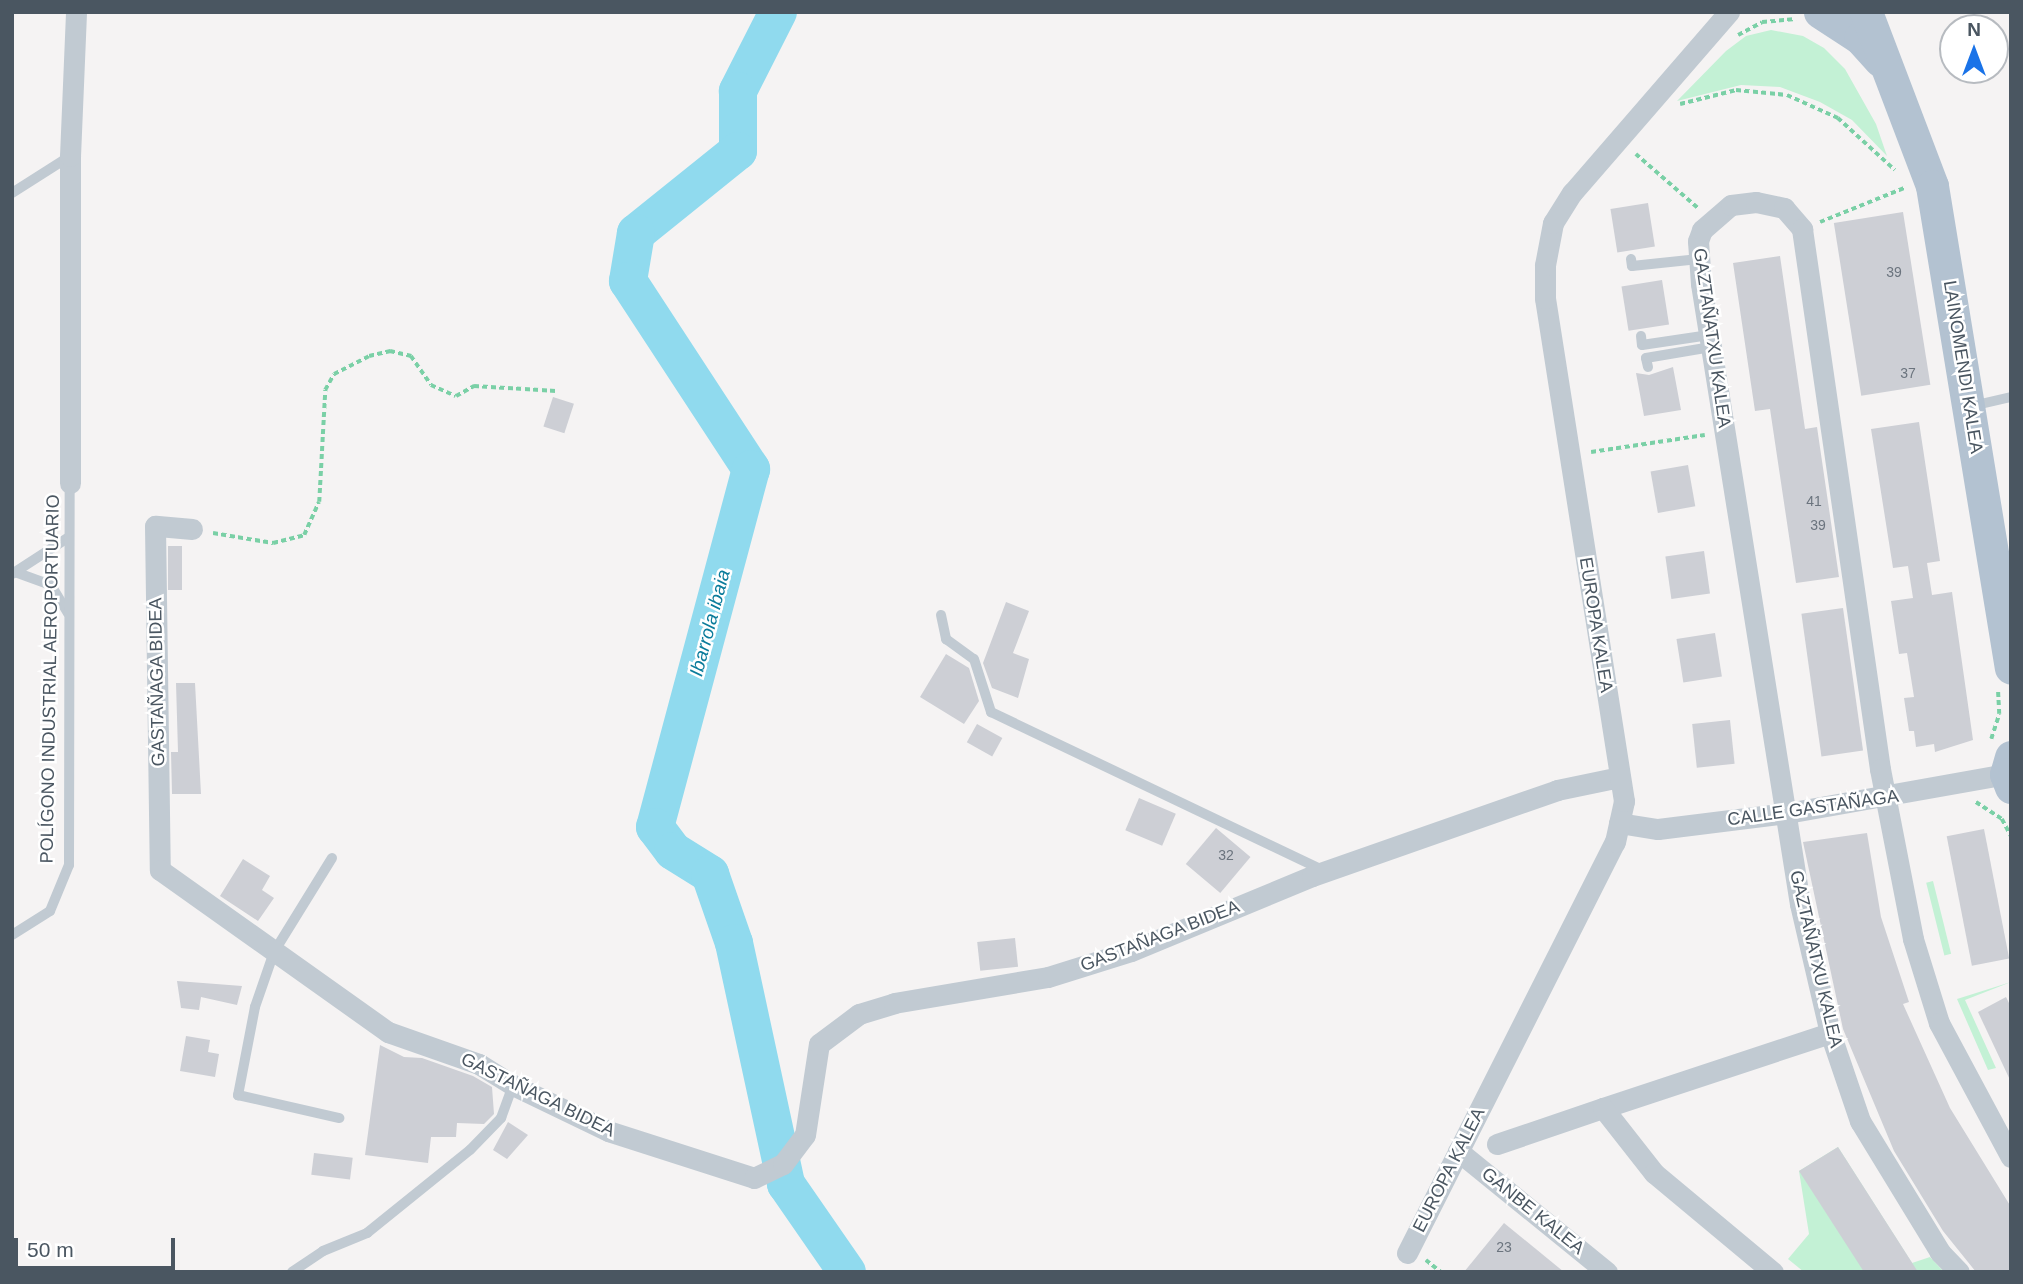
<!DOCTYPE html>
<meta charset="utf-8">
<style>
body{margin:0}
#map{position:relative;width:2023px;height:1284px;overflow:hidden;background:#f5f3f3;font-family:Arial,sans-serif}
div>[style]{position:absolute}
.green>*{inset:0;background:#c3f1d5;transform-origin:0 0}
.river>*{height:38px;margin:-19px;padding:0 19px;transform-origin:19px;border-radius:19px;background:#90daee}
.building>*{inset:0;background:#cdcfd5;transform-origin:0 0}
.path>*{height:3.5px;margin-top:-1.75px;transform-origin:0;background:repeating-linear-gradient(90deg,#7ad0a6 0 5px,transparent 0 8.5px)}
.lane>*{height:10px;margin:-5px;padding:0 5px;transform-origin:5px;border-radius:5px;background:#c1cad2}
.street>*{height:21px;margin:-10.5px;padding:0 10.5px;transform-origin:10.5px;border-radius:10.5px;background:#c1cad2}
.primary>*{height:33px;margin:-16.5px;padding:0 16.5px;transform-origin:16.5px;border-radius:16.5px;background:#b3c2d1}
span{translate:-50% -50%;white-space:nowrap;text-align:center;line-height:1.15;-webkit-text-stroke:5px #fff;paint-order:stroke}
.number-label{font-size:14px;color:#6b747e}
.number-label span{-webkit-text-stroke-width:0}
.street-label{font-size:18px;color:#4a5661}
.water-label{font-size:19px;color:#0c7c9b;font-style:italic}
.frame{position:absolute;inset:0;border:14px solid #4a5661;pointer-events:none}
.north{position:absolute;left:1939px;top:14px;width:70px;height:70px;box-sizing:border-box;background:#fff;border:2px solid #b7bbc0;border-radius:50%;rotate:0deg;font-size:19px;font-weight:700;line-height:28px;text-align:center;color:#4a5661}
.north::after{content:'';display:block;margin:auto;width:24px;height:32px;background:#1a73e8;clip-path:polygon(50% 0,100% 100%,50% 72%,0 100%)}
.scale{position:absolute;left:14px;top:1238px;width:161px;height:32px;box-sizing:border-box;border:4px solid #4a5661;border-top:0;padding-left:9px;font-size:21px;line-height:24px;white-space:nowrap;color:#4a5661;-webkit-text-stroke:5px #fff;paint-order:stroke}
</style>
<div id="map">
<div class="green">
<i style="clip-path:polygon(1771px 30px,1803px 36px,1824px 48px,1845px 69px,1876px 124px,1887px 156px,1852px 120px,1820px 102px,1780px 87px,1741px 85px,1677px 101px,1726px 51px,1746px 36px)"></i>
<i style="left:1933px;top:881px;width:75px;height:7px;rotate:76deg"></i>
<i style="clip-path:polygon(2011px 982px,1965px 1000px,1996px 1068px,1988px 1070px,1957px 999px)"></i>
<i style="clip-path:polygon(1838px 1147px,1912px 1263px,1930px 1257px,1944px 1272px,1804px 1272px,1788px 1259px,1809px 1234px,1799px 1171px)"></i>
</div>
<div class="river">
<i style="left:778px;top:12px;width:89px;rotate:116.9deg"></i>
<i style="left:738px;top:91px;width:60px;rotate:90deg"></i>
<i style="left:738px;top:151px;width:131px;rotate:141.2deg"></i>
<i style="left:636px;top:233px;width:49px;rotate:99.5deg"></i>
<i style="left:628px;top:281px;width:225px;rotate:56.8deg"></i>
<i style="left:751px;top:469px;width:371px;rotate:105deg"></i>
<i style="left:655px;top:827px;width:30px;rotate:53deg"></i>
<i style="left:673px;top:851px;width:44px;rotate:31.9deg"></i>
<i style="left:710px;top:874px;width:73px;rotate:70.8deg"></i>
<i style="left:734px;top:943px;width:247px;rotate:77.8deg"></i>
<i style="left:786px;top:1184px;width:107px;rotate:55.3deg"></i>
</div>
<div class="building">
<i style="left:1648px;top:203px;width:44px;height:38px;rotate:81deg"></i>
<i style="left:1903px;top:212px;width:175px;height:70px;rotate:81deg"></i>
<i style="clip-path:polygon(1780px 256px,1805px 429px,1817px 427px,1839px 577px,1796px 583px,1770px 409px,1755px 411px,1733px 263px)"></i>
<i style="left:1662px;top:280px;width:45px;height:41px;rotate:81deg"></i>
<i style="clip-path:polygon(1673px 367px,1681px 410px,1644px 416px,1636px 373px,1649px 375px)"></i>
<i style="left:553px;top:397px;width:22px;height:31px;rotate:18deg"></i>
<i style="clip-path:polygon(1919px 422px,1940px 561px,1927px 563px,1932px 595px,1952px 592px,1973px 740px,1935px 752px,1934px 744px,1916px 747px,1914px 731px,1909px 731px,1904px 698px,1914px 697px,1907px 653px,1899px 654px,1891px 601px,1913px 598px,1908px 566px,1893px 568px,1871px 429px)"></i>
<i style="left:1688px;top:465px;width:42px;height:38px;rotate:80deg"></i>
<i style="left:168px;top:546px;width:14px;height:44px"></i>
<i style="left:1704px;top:551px;width:43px;height:39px;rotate:82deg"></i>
<i style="clip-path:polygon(1006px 602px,1029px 611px,1013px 653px,1029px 659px,1018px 698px,992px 688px,983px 663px)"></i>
<i style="left:1843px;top:608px;width:144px;height:42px;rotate:82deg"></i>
<i style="left:1715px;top:633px;width:44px;height:39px;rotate:81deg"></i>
<i style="clip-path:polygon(946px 654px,969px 668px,979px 701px,964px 724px,920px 697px)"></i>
<i style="clip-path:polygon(176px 683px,195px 683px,201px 794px,172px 794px,171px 752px,178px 752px)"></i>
<i style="left:1730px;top:720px;width:44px;height:38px;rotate:84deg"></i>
<i style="left:977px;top:724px;width:29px;height:21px;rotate:29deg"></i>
<i style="left:1139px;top:798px;width:40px;height:35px;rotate:23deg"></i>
<i style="left:1216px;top:828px;width:45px;height:47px;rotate:40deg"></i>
<i style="left:1984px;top:829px;width:132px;height:38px;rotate:79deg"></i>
<i style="clip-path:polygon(1867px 833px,1881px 917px,1909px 1002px,1903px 1004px,1950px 1108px,2011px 1207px,2011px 1272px,1976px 1272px,1943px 1231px,1894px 1151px,1843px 1029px,1803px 842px)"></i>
<i style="clip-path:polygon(243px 859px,270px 876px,262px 890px,274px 898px,258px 921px,220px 896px)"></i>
<i style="left:1015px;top:938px;width:29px;height:38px;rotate:84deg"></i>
<i style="clip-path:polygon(177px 981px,242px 986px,237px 1005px,201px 997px,199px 1010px,181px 1008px)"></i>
<i style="clip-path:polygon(2006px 997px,2011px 1007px,2011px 1082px,1978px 1012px)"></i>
<i style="clip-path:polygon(186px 1036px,210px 1040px,208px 1052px,219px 1054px,215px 1077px,180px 1071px)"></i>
<i style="clip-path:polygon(380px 1045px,404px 1057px,422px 1058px,473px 1076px,492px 1087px,494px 1114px,484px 1124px,457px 1123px,456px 1137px,431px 1137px,428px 1163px,365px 1155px)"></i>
<i style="clip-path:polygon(508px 1122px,528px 1135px,507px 1159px,493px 1150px)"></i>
<i style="clip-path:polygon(1838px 1147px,1918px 1272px,1864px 1272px,1799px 1171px)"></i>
<i style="left:314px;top:1153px;width:39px;height:22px;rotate:7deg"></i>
<i style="clip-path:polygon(1504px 1223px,1564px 1272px,1464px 1272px)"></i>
</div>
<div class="path">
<i style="left:1738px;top:35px;width:27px;rotate:-28deg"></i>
<i style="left:1762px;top:22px;width:34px;rotate:-5deg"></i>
<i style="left:1680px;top:104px;width:58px;rotate:-14deg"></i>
<i style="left:1736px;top:90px;width:51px;rotate:5.6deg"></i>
<i style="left:1787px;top:95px;width:56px;rotate:24.3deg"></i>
<i style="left:1838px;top:118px;width:77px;rotate:42.4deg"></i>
<i style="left:1636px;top:154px;width:82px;rotate:41.1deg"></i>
<i style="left:1820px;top:222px;width:91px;rotate:-22deg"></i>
<i style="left:1591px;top:452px;width:115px;rotate:-8.5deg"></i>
<i style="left:213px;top:533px;width:61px;rotate:9.5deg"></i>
<i style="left:273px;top:543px;width:32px;rotate:-14deg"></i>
<i style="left:304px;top:535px;width:36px;rotate:-66deg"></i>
<i style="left:319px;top:502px;width:112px;rotate:-86.9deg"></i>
<i style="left:325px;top:390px;width:18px;rotate:-61deg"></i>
<i style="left:334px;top:374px;width:39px;rotate:-27deg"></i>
<i style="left:369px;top:356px;width:22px;rotate:-13deg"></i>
<i style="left:390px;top:351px;width:22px;rotate:13deg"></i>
<i style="left:411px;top:356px;width:35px;rotate:55deg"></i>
<i style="left:431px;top:385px;width:27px;rotate:24deg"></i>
<i style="left:456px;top:396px;width:21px;rotate:-29deg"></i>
<i style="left:474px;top:386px;width:82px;rotate:3.5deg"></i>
<i style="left:1991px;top:739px;width:26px;rotate:-72deg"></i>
<i style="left:1999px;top:714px;width:22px;rotate:-93deg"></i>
<i style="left:1976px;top:802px;width:31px;rotate:33deg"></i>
<i style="left:2002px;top:819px;width:19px;rotate:62deg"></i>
<i style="left:1426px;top:1260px;width:19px;rotate:39deg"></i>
</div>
<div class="lane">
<i style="left:12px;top:193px;width:69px;rotate:-32.5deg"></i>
<i style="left:1631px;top:259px;width:7px;rotate:82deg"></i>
<i style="left:1632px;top:266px;width:67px;rotate:-6deg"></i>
<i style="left:1641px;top:336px;width:9px;rotate:84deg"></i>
<i style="left:1642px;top:345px;width:68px;rotate:-8.5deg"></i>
<i style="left:1648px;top:367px;width:9px;rotate:-103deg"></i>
<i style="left:1646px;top:358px;width:66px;rotate:-9.6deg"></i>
<i style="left:1972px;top:406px;width:40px;rotate:-13deg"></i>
<i style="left:15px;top:572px;width:38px;rotate:20deg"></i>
<i style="left:51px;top:585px;width:33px;rotate:59deg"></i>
<i style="left:12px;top:574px;width:68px;rotate:-33deg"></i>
<i style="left:941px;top:615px;width:25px;rotate:78deg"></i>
<i style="left:946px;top:639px;width:34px;rotate:36deg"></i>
<i style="left:974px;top:659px;width:56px;rotate:72.2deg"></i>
<i style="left:991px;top:712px;width:369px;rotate:25.5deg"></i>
<i style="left:332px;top:858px;width:110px;rotate:121.7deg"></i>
<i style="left:274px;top:952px;width:58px;rotate:109.1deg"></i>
<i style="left:255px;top:1007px;width:90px;rotate:100.9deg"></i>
<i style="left:238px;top:1095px;width:104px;rotate:12.8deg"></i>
<i style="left:12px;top:935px;width:45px;rotate:-32.3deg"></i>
<i style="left:50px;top:911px;width:50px;rotate:-67.6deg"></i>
<i style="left:69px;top:865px;width:382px;rotate:-89.9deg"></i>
<i style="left:292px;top:1272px;width:37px;rotate:-34deg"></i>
<i style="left:323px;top:1251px;width:48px;rotate:-22.2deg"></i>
<i style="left:367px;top:1233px;width:132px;rotate:-38.9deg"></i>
<i style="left:470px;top:1150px;width:45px;rotate:-45.9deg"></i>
<i style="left:501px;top:1118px;width:35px;rotate:-70deg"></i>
</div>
<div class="street">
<i style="left:70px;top:483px;width:327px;rotate:-90deg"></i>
<i style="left:70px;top:156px;width:144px;rotate:-87.6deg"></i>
<i style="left:192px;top:529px;width:37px;rotate:-175deg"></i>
<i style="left:155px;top:526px;width:344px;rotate:89.2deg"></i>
<i style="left:160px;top:870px;width:280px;rotate:35.4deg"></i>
<i style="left:388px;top:1032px;width:96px;rotate:19.4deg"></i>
<i style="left:479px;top:1064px;width:40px;rotate:32deg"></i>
<i style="left:513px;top:1085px;width:106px;rotate:25.8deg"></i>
<i style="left:608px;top:1131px;width:153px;rotate:17.8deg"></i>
<i style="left:754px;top:1178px;width:32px;rotate:-26deg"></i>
<i style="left:783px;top:1164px;width:36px;rotate:-53deg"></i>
<i style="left:805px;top:1135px;width:92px;rotate:-81.3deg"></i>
<i style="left:819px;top:1044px;width:50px;rotate:-36.9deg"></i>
<i style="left:859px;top:1014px;width:37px;rotate:-17deg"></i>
<i style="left:894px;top:1003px;width:156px;rotate:-9.6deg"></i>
<i style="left:1048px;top:977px;width:87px;rotate:-17.4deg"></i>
<i style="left:1131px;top:951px;width:196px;rotate:-22.5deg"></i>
<i style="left:1312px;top:876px;width:260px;rotate:-19.3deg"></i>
<i style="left:1557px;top:790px;width:64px;rotate:-11.7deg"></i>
<i style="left:1619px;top:823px;width:39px;rotate:9deg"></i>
<i style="left:1658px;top:829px;width:130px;rotate:-7.1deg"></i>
<i style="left:1787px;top:813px;width:222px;rotate:-10.1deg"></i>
<i style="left:1603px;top:1108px;width:239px;rotate:-18.3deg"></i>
<i style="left:1497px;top:1144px;width:112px;rotate:-18.8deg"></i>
<i style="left:1603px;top:1108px;width:83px;rotate:51.9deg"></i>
<i style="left:1654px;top:1173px;width:155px;rotate:39.8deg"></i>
<i style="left:1458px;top:1151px;width:192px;rotate:39.1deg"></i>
<i style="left:1407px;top:1253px;width:461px;rotate:-63.2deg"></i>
<i style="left:1615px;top:842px;width:42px;rotate:-77.6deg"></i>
<i style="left:1624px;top:801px;width:509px;rotate:-98.93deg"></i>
<i style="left:1545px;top:298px;width:33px;rotate:-90deg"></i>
<i style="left:1545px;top:265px;width:43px;rotate:-79.2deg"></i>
<i style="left:1553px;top:223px;width:36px;rotate:-58deg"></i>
<i style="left:1572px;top:193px;width:240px;rotate:-49.1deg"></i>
<i style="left:1959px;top:1272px;width:28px;rotate:-134deg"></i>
<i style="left:1940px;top:1252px;width:153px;rotate:-121.4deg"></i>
<i style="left:1860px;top:1121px;width:93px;rotate:-108.8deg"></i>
<i style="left:1830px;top:1033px;width:132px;rotate:-103.1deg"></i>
<i style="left:1800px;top:904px;width:628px;rotate:-99.07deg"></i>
<i style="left:1701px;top:284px;width:43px;rotate:-94deg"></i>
<i style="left:1698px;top:241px;width:12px;rotate:-70deg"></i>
<i style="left:1702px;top:230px;width:38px;rotate:-41deg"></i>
<i style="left:1731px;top:205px;width:25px;rotate:-7deg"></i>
<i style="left:1756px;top:202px;width:29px;rotate:12deg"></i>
<i style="left:1784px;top:208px;width:28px;rotate:49deg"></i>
<i style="left:1802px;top:229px;width:546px;rotate:81.78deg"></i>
<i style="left:1880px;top:769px;width:173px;rotate:79deg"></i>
<i style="left:1913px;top:939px;width:88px;rotate:72.8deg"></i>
<i style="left:1939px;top:1023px;width:152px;rotate:61.8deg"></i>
</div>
<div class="primary">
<i style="left:1820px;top:12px;width:48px;rotate:33deg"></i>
<i style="left:1860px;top:38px;width:30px;rotate:48deg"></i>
<i style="left:1866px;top:12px;width:186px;rotate:69.2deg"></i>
<i style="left:1932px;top:186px;width:488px;rotate:80.7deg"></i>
<i style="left:2011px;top:757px;width:18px;rotate:106deg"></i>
<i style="left:2006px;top:774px;width:14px;rotate:69deg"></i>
</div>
<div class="number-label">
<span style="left:1894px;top:272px">39</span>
<span style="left:1908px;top:373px">37</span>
<span style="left:1814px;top:501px">41</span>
<span style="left:1818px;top:525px">39</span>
<span style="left:1226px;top:855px">32</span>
<span style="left:1504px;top:1247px">23</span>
</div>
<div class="street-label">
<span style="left:1712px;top:338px;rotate:82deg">GAZTAÑATXU KALEA</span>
<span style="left:1963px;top:367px;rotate:81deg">LAINOMENDI KALEA</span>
<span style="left:1596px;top:625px;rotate:81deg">EUROPA KALEA</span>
<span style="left:50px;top:679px;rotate:-89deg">POLÍGONO INDUSTRIAL AEROPORTUARIO</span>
<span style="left:157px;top:682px;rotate:-91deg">GASTAÑAGA BIDEA</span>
<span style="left:1813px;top:808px;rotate:-8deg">CALLE GASTAÑAGA</span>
<span style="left:1160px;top:936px;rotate:-21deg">GASTAÑAGA BIDEA</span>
<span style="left:1816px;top:959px;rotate:77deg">GAZTAÑATXU KALEA</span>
<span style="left:538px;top:1095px;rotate:26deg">GASTAÑAGA BIDEA</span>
<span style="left:1449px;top:1170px;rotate:-63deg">EUROPA KALEA</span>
<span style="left:1533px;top:1211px;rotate:39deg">GANBE KALEA</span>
</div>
<div class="water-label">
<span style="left:710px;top:623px;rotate:-75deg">Ibarrola ibaia</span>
</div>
<div class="frame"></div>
<div class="north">N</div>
<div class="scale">50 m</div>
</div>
